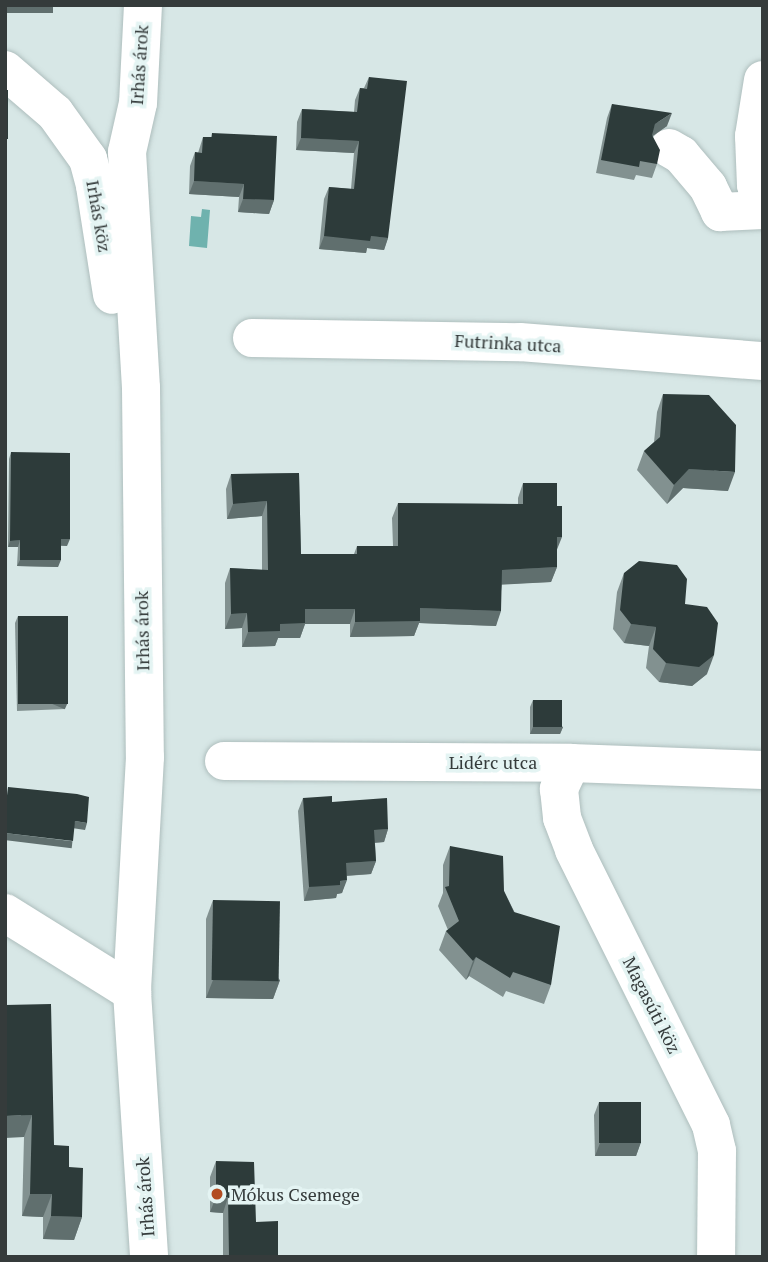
<!DOCTYPE html>
<meta charset="utf-8">
<style>
body{margin:0}
#map{position:relative;width:768px;height:1262px;overflow:hidden;background:#d7e7e6;font-family:"PT Serif",serif}
div>[style]{position:absolute}
.water>*{inset:0;background:#6fb2ae}
.roads{filter:drop-shadow(0 0 2px #aebebd) drop-shadow(0 0 2px #aebebd)}
.minor>*{height:38px;margin:-19px;padding:0 19px;transform-origin:19px;border-radius:19px;background:#fff}
.wall>*{inset:0;background:#829190}
.shaded-wall>*{inset:0;background:#606f6e;transform-origin:0 0}
.building>*{inset:0;background:#2d3b3a;transform-origin:0 0}
.dots>*{width:19px;height:19px;translate:-50% -50%;box-sizing:border-box;border:4px solid #e4f4f3;border-radius:50%}
span{translate:-50% -50%;white-space:nowrap;text-align:center;line-height:1.15;-webkit-text-stroke:7px #e4f4f3;paint-order:stroke}
.street-label{font-size:18px;color:#353b3b}
.poi-label{font-size:18px;color:#353b3b}
.left{translate:0 -50%;text-align:left}
.frame{position:absolute;inset:0;border:7px solid #353b3b;pointer-events:none}
</style>
<div id="map">
<div class="water">
<i style="clip-path:polygon(202px 209px,210px 210px,207px 248px,189px 246px,191px 216px,201px 217px)"></i>
</div>
<div class="roads">
<div class="minor">
<i style="left:143px;top:5px;width:98px;rotate:92.9deg"></i>
<i style="left:138px;top:103px;width:50px;rotate:102.7deg"></i>
<i style="left:127px;top:152px;width:236px;rotate:86.6deg"></i>
<i style="left:141px;top:388px;width:369px;rotate:89.4deg"></i>
<i style="left:145px;top:757px;width:235px;rotate:93.2deg"></i>
<i style="left:132px;top:992px;width:266px;rotate:86.3deg"></i>
<i style="left:5px;top:70px;width:66px;rotate:40.7deg"></i>
<i style="left:55px;top:113px;width:57px;rotate:54.3deg"></i>
<i style="left:88px;top:159px;width:28px;rotate:75deg"></i>
<i style="left:95px;top:186px;width:110px;rotate:81.1deg"></i>
<i style="left:763px;top:80px;width:57px;rotate:99.1deg"></i>
<i style="left:754px;top:136px;width:49px;rotate:87.7deg"></i>
<i style="left:756px;top:185px;width:24px;rotate:73deg"></i>
<i style="left:669px;top:148px;width:14px;rotate:30deg"></i>
<i style="left:681px;top:155px;width:42px;rotate:49.8deg"></i>
<i style="left:708px;top:187px;width:28px;rotate:64deg"></i>
<i style="left:720px;top:212px;width:43px;rotate:-2.7deg"></i>
<i style="left:252px;top:338px;width:268px;rotate:0.9deg"></i>
<i style="left:520px;top:342px;width:244px;rotate:4.5deg"></i>
<i style="left:224px;top:761px;width:347px;rotate:0.3deg"></i>
<i style="left:571px;top:763px;width:192px;rotate:2.1deg"></i>
<i style="left:571px;top:763px;width:29px;rotate:115deg"></i>
<i style="left:559px;top:789px;width:29px;rotate:84deg"></i>
<i style="left:562px;top:818px;width:34px;rotate:69deg"></i>
<i style="left:574px;top:850px;width:307px;rotate:63.5deg"></i>
<i style="left:711px;top:1125px;width:27px;rotate:77deg"></i>
<i style="left:717px;top:1151px;width:106px;rotate:90.5deg"></i>
<i style="left:5px;top:913px;width:150px;rotate:31.9deg"></i>
</div>
</div>
<div class="wall">
<i style="clip-path:polygon(369px 77px,388px 238px,384px 250px,367px 248px,366px 253px,319px 249px,324px 199px,329px 187px,351px 189px,354px 153px,296px 150px,297px 122px,302px 109px,354px 112px,355px 100px,360px 88px,364px 88px)"></i>
<i style="clip-path:polygon(612px 104px,667px 126px,652px 136px,657px 164px,652px 178px,636px 175px,634px 180px,596px 173px,607px 118px)"></i>
<i style="clip-path:polygon(212px 133px,274px 200px,269px 214px,238px 212px,239px 197px,189px 194px,190px 166px,195px 152px,198px 153px,203px 137px,211px 137px)"></i>
<i style="clip-path:polygon(663px 394px,728px 491px,683px 488px,667px 504px,637px 470px,644px 451px,654px 442px,657px 412px)"></i>
<i style="clip-path:polygon(11px 452px,67px 546px,61px 546px,58px 567px,17px 566px,18px 547px,8px 547px,9px 459px)"></i>
<i style="clip-path:polygon(299px 473px,301px 554px,354px 554px,357px 546px,393px 546px,392px 518px,398px 503px,518px 504px,518px 498px,523px 483px,557px 550px,557px 567px,551px 582px,502px 584px,496px 626px,419px 623px,414px 636px,350px 637px,350px 624px,305px 624px,300px 638px,278px 638px,275px 646px,242px 647px,242px 628px,225px 629px,225px 583px,230px 568px,262px 570px,262px 516px,227px 519px,226px 489px,231px 474px)"></i>
<i style="clip-path:polygon(624px 573px,685px 604px,707px 674px,692px 686px,659px 682px,646px 668px,649px 646px,624px 643px,613px 629px,617px 592px)"></i>
<i style="clip-path:polygon(18px 616px,65px 709px,17px 711px,15px 623px)"></i>
<i style="clip-path:polygon(533px 700px,563px 727px,560px 734px,530px 734px,530px 707px)"></i>
<i style="clip-path:polygon(303px 798px,332px 802px,388px 829px,384px 842px,375px 843px,376px 861px,371px 874px,347px 876px,342px 893px,337px 894px,336px 898px,304px 901px,298px 811px)"></i>
<i style="clip-path:polygon(450px 846px,504px 891px,551px 985px,544px 1004px,506px 991px,503px 997px,469px 976px,466px 980px,439px 950px,446px 931px,448px 930px,438px 906px,443px 893px,443px 865px)"></i>
<i style="clip-path:polygon(213px 900px,280px 980px,273px 999px,206px 998px,206px 919px)"></i>
<i style="clip-path:polygon(5px 1005px,54px 1145px,69px 1167px,82px 1217px,74px 1240px,43px 1239px,43px 1217px,22px 1216px,24px 1137px)"></i>
<i style="clip-path:polygon(599px 1102px,641px 1142px,636px 1156px,595px 1156px,594px 1115px)"></i>
<i style="clip-path:polygon(216px 1161px,256px 1222px,278px 1257px,223px 1257px,223px 1213px,210px 1212px,210px 1177px)"></i>
</div>
<div class="shaded-wall">
<i style="left:7px;top:5px;width:46px;height:8px"></i>
<i style="clip-path:polygon(672px 113px,667px 126px,650px 138px,655px 124px)"></i>
<i style="clip-path:polygon(301px 138px,359px 141px,354px 153px,296px 150px)"></i>
<i style="clip-path:polygon(194px 181px,244px 184px,239px 197px,189px 194px)"></i>
<i style="clip-path:polygon(243px 199px,274px 200px,269px 214px,238px 212px)"></i>
<i style="clip-path:polygon(324px 236px,371px 236px,388px 238px,384px 250px,367px 248px,366px 253px,319px 249px)"></i>
<i style="clip-path:polygon(689px 469px,735px 472px,728px 491px,683px 488px,667px 504px,674px 485px)"></i>
<i style="clip-path:polygon(267px 501px,262px 516px,227px 519px,233px 504px)"></i>
<i style="clip-path:polygon(557px 537px,562px 537px,556px 552px)"></i>
<i style="clip-path:polygon(61px 539px,70px 539px,67px 546px,58px 545px)"></i>
<i style="clip-path:polygon(20px 540px,18px 547px,8px 547px,10px 541px)"></i>
<i style="clip-path:polygon(20px 560px,61px 560px,58px 567px,17px 566px)"></i>
<i style="clip-path:polygon(557px 567px,551px 582px,496px 585px,502px 570px)"></i>
<i style="clip-path:polygon(420px 608px,501px 611px,496px 626px,419px 623px,414px 636px,350px 637px,355px 622px)"></i>
<i style="clip-path:polygon(305px 609px,355px 609px,350px 624px,305px 624px,300px 638px,278px 638px,275px 646px,242px 647px,248px 632px,280px 624px)"></i>
<i style="clip-path:polygon(247px 613px,242px 628px,225px 629px,231px 614px)"></i>
<i style="clip-path:polygon(631px 624px,656px 627px,649px 646px,624px 643px)"></i>
<i style="clip-path:polygon(714px 655px,707px 674px,692px 686px,659px 682px,666px 663px)"></i>
<i style="left:68px;top:702px;width:8px;height:49px;rotate:113deg"></i>
<i style="clip-path:polygon(533px 727px,563px 727px,560px 734px,530px 734px)"></i>
<i style="clip-path:polygon(75px 821px,87px 823px,85px 830px,72px 828px)"></i>
<i style="clip-path:polygon(388px 829px,384px 842px,369px 843px,374px 830px)"></i>
<i style="left:5px;top:833px;width:68px;height:7px;rotate:7deg"></i>
<i style="clip-path:polygon(376px 861px,371px 874px,341px 876px,346px 863px)"></i>
<i style="clip-path:polygon(347px 880px,342px 893px,337px 894px,336px 898px,304px 901px,309px 887px)"></i>
<i style="clip-path:polygon(476px 957px,469px 976px,466px 980px,473px 961px)"></i>
<i style="clip-path:polygon(213px 980px,280px 980px,273px 999px,206px 998px)"></i>
<i style="clip-path:polygon(32px 1115px,24px 1137px,5px 1138px,5px 1116px)"></i>
<i style="clip-path:polygon(641px 1142px,636px 1156px,595px 1156px,600px 1143px)"></i>
<i style="clip-path:polygon(30px 1194px,52px 1194px,43px 1217px,22px 1216px)"></i>
<i style="clip-path:polygon(216px 1197px,228px 1197px,223px 1213px,210px 1212px)"></i>
<i style="clip-path:polygon(51px 1216px,82px 1217px,74px 1240px,43px 1239px)"></i>
</div>
<div class="building">
<i style="clip-path:polygon(369px 77px,407px 81px,388px 238px,371px 236px,370px 241px,324px 236px,329px 187px,354px 189px,359px 141px,301px 138px,302px 109px,357px 112px,360px 88px,367px 89px)"></i>
<i style="left:5px;top:90px;width:3px;height:49px"></i>
<i style="clip-path:polygon(612px 104px,672px 113px,655px 124px,652px 135px,660px 150px,657px 164px,640px 161px,639px 167px,601px 160px)"></i>
<i style="clip-path:polygon(212px 133px,277px 136px,274px 200px,243px 199px,244px 184px,194px 181px,195px 152px,202px 153px,203px 137px,212px 137px)"></i>
<i style="clip-path:polygon(663px 394px,709px 395px,736px 425px,735px 472px,689px 469px,674px 485px,644px 451px,660px 437px)"></i>
<i style="clip-path:polygon(11px 452px,70px 453px,70px 539px,61px 539px,61px 560px,20px 560px,20px 540px,10px 541px)"></i>
<i style="clip-path:polygon(299px 473px,301px 554px,357px 554px,357px 546px,398px 546px,398px 503px,523px 504px,523px 483px,557px 483px,557px 506px,562px 506px,562px 537px,557px 537px,557px 567px,502px 570px,501px 611px,420px 608px,420px 621px,355px 622px,355px 609px,305px 609px,305px 623px,280px 624px,280px 631px,248px 632px,247px 613px,231px 614px,230px 568px,268px 570px,267px 501px,233px 504px,231px 474px)"></i>
<i style="clip-path:polygon(639px 561px,677px 565px,687px 579px,685px 604px,707px 607px,718px 623px,714px 655px,699px 667px,666px 663px,653px 649px,656px 627px,631px 624px,620px 610px,624px 573px)"></i>
<i style="left:18px;top:616px;width:50px;height:88px"></i>
<i style="left:533px;top:700px;width:29px;height:27px"></i>
<i style="clip-path:polygon(8px 787px,77px 794px,89px 797px,87px 823px,75px 821px,73px 841px,5px 833px,5px 812px)"></i>
<i style="clip-path:polygon(332px 796px,332px 802px,387px 798px,388px 829px,374px 830px,376px 861px,346px 863px,347px 880px,340px 881px,340px 885px,309px 887px,303px 798px)"></i>
<i style="clip-path:polygon(450px 846px,503px 856px,504px 891px,514px 912px,560px 926px,551px 985px,513px 972px,510px 978px,476px 957px,473px 961px,446px 931px,459px 921px,445px 887px,449px 886px)"></i>
<i style="left:213px;top:900px;width:67px;height:80px;rotate:1deg"></i>
<i style="clip-path:polygon(51px 1004px,54px 1145px,69px 1146px,69px 1167px,83px 1168px,82px 1217px,51px 1216px,52px 1194px,30px 1194px,32px 1115px,5px 1116px,5px 1005px)"></i>
<i style="left:599px;top:1102px;width:42px;height:41px"></i>
<i style="clip-path:polygon(216px 1161px,254px 1162px,256px 1222px,278px 1221px,278px 1257px,229px 1257px,228px 1197px,216px 1197px)"></i>
</div>
<div class="dots">
<i style="left:217px;top:1194px;background:#b24c21"></i>
</div>
<div class="street-label">
<span style="left:139px;top:65px;rotate:-86deg">Irhás árok</span>
<span style="left:99px;top:216px;rotate:80deg">Irhás köz</span>
<span style="left:508px;top:343px;rotate:3deg">Futrinka utca</span>
<span style="left:142px;top:631px;rotate:-91deg">Irhás árok</span>
<span style="left:493px;top:762px">Lidérc utca</span>
<span style="left:652px;top:1005px;rotate:63deg">Magasúti köz</span>
<span style="left:145px;top:1197px;rotate:-94deg">Irhás árok</span>
</div>
<div class="poi-label">
<span class="left" style="left:231px;top:1194px">Mókus Csemege</span>
</div>
<div class="frame"></div>
</div>
